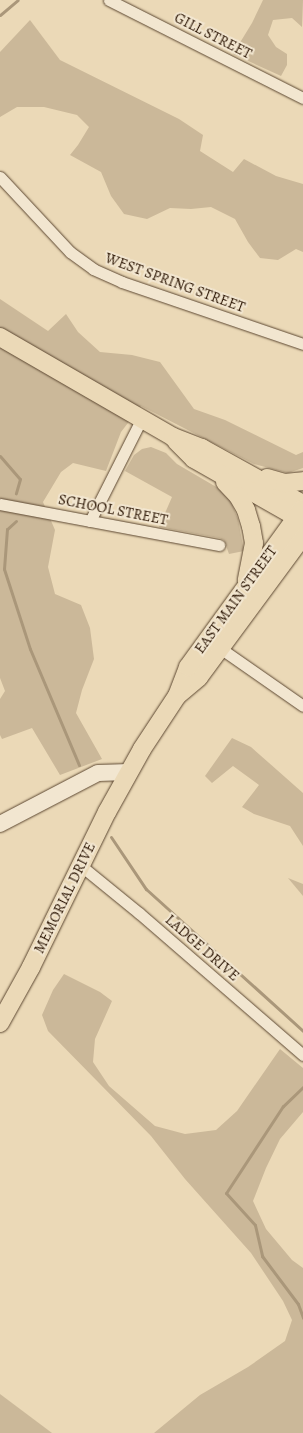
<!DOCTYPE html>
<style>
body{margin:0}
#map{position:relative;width:303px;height:1433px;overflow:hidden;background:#ebd9b7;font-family:Alegreya,serif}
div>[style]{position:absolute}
.green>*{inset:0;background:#cbb899}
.stream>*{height:3px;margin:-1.5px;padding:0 1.5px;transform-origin:1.5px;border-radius:1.5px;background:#aa977a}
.roads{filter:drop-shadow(0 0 1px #5c4731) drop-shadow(0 0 1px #5c4731)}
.minor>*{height:11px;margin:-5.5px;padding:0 5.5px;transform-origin:5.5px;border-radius:5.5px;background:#f2e6d0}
.secondary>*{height:16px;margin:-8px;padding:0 8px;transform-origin:8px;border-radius:8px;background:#f2e6d0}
.primary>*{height:18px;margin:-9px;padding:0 9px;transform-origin:9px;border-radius:9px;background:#ebd9b7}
span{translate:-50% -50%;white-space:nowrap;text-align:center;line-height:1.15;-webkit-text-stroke:4px #f2e6d0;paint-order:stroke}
.street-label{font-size:15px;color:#2c1604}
</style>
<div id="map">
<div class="green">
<i style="clip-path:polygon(263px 0,303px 0,302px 27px,292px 18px,273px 20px,268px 35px,276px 47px,287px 54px,287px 65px,281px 76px,233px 54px,252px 23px)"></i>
<i style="clip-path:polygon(30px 20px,60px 60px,179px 119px,203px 135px,200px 151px,233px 172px,244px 159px,276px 176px,303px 184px,303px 252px,296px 249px,278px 260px,260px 258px,248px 242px,235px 219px,211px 207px,191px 209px,170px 208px,147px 219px,124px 214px,111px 196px,101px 172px,70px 155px,78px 145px,89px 127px,77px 115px,44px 107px,17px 107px,0 117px,0 52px)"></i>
<i style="clip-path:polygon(0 299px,48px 331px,66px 314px,78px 332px,100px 352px,132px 355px,160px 362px,194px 409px,225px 420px,296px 455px,303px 452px,303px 468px,288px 473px,254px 464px,141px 406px,121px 432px,106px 471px,73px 463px,61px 472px,43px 502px,55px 530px,48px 567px,55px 594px,81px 605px,90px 628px,94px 659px,82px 690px,76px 713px,102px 759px,60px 775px,32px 728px,2px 739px,0 735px,0 699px,5px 691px,0 678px)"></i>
<i style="clip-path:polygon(151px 447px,166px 453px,177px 464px,218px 488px,231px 502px,238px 519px,244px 551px,229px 554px,224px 540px,219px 538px,159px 527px,172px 497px,125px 471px,134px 455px,142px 449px)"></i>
<i style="clip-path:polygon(232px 738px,251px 747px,303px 793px,303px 846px,290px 826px,254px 814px,242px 807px,259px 785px,233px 766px,212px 783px,205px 776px)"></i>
<i style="clip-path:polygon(288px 878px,303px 884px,303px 896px)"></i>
<i style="clip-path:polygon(64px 974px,100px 992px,112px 1001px,95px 1039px,93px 1062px,109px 1086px,155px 1126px,185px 1134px,216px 1130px,237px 1111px,280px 1049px,303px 1068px,303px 1112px,280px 1139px,266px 1168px,253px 1201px,266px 1229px,292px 1260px,303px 1268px,303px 1433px,154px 1433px,200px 1395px,248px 1367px,285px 1341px,292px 1320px,283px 1301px,251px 1253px,185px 1179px,151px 1136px,48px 1031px,42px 1015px,53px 990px)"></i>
<i style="clip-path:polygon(0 1394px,52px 1433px,0 1433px)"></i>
</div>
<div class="stream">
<i style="left:0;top:15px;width:23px;rotate:-40deg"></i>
<i style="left:0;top:456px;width:30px;rotate:49deg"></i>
<i style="left:20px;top:479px;width:15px;rotate:106deg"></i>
<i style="left:16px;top:521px;width:12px;rotate:138deg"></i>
<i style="left:7px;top:529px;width:40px;rotate:94.3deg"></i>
<i style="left:4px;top:569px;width:84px;rotate:72deg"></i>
<i style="left:30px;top:649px;width:126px;rotate:67.1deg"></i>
<i style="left:111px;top:837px;width:63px;rotate:56.1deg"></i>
<i style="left:146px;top:889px;width:212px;rotate:42.1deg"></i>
<i style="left:303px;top:1087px;width:28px;rotate:136deg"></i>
<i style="left:283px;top:1106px;width:104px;rotate:123.2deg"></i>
<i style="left:226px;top:1193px;width:43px;rotate:47.8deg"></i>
<i style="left:255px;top:1225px;width:32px;rotate:77deg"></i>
<i style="left:262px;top:1256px;width:60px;rotate:53.1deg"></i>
<i style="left:298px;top:1304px;width:15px;rotate:70deg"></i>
</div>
<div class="roads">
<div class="minor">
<i style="left:109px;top:0;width:217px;rotate:26.8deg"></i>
<i style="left:0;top:177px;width:103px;rotate:47deg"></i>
<i style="left:70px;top:252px;width:29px;rotate:36deg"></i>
<i style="left:93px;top:269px;width:32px;rotate:24deg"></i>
<i style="left:122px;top:282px;width:191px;rotate:18.9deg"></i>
<i style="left:0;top:504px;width:223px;rotate:10.6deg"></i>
<i style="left:90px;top:521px;width:115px;rotate:-63.2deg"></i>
<i style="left:220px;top:648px;width:101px;rotate:34.9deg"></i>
<i style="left:80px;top:865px;width:76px;rotate:39.1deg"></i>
<i style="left:139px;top:913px;width:217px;rotate:40.9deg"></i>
</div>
<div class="secondary">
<i style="left:0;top:824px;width:110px;rotate:-27.5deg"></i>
<i style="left:98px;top:773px;width:31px;rotate:-2deg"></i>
</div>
<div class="primary">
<i style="left:0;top:337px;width:200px;rotate:30deg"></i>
<i style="left:173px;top:437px;width:31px;rotate:21deg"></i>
<i style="left:202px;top:448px;width:115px;rotate:29deg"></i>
<i style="left:176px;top:441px;width:25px;rotate:45deg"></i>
<i style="left:194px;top:459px;width:125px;rotate:29.6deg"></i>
<i style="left:267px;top:478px;width:19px;rotate:16deg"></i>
<i style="left:285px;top:483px;width:18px;rotate:-6deg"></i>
<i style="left:225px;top:482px;width:19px;rotate:47deg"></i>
<i style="left:238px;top:496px;width:16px;rotate:60deg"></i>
<i style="left:246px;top:510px;width:17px;rotate:73deg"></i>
<i style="left:251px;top:526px;width:17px;rotate:80deg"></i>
<i style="left:254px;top:543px;width:38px;rotate:101deg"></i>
<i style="left:179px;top:694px;width:26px;rotate:-40deg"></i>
<i style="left:199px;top:677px;width:175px;rotate:-53.6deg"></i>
<i style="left:0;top:1023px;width:64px;rotate:-61deg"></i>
<i style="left:31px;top:967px;width:173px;rotate:-63.9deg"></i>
<i style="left:107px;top:812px;width:72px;rotate:-60.9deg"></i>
<i style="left:142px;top:749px;width:64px;rotate:-56.6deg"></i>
<i style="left:177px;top:696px;width:31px;rotate:-69deg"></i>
<i style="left:188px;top:667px;width:196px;rotate:-54.1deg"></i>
</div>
</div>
<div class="street-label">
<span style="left:213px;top:36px;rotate:27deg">GILL STREET</span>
<span style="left:175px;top:283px;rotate:20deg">WEST SPRING STREET</span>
<span style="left:113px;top:510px;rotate:11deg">SCHOOL STREET</span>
<span style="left:236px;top:600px;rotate:-54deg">EAST MAIN STREET</span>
<span style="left:65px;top:898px;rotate:-64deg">MEMORIAL DRIVE</span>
<span style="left:202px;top:948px;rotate:41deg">LADGE DRIVE</span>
</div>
</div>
